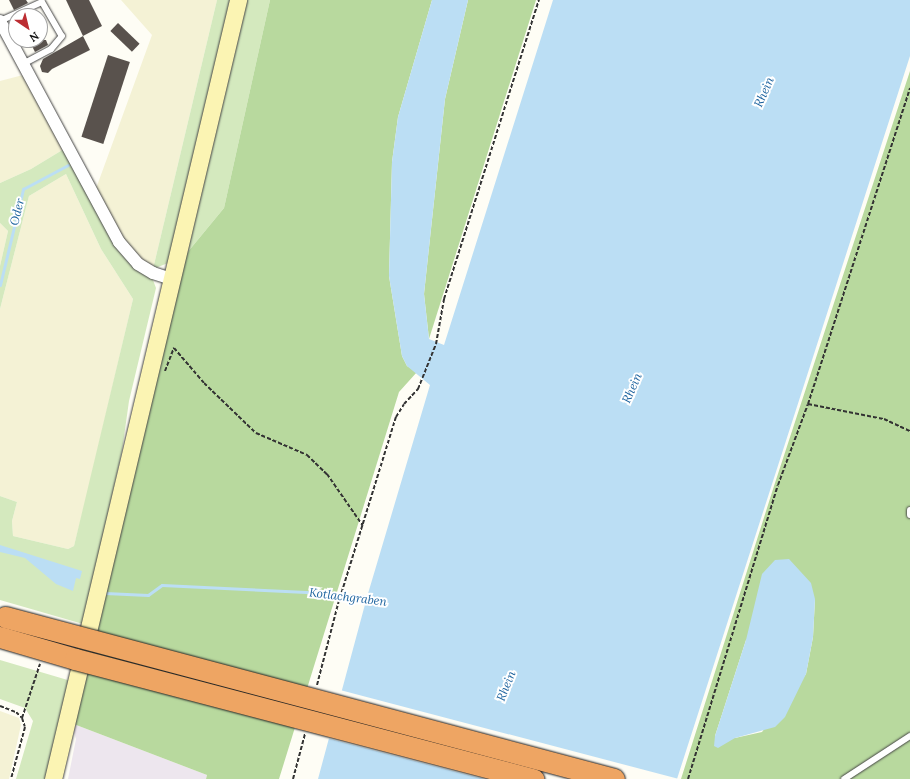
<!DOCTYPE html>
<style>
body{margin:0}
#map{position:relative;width:910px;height:779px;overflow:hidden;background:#fefdf5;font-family:Lora,serif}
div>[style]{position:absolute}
.industrial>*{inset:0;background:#ede6ee}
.farmland>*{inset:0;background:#f4f2d5}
.green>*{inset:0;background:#d4e9be}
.forest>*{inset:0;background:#b8d99e}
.water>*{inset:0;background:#bbdef4}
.pier>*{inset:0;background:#fefdf5}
.stream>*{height:3px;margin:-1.5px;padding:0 1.5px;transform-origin:1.5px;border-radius:1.5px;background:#bbdef4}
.building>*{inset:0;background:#59524d;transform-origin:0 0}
.path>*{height:2px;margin-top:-1px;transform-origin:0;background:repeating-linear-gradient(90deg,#333 0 4px,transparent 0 6px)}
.roads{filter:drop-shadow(0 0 1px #444) drop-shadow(0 0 1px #444)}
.lane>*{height:6px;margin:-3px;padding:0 3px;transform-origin:3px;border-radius:3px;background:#fff}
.street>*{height:12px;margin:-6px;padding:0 6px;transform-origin:6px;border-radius:6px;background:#fff}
.secondary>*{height:17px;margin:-8.5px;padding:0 8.5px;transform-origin:8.5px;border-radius:8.5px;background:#fbf4b3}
.bridges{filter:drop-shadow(0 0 1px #222) drop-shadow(0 0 1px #222)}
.highway-bridge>*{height:21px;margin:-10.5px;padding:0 10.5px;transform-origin:10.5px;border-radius:10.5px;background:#eea563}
span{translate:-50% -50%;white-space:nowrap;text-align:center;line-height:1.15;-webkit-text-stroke:4px #fff;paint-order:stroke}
.water-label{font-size:12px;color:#1e649f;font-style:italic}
.north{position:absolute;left:8px;top:8px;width:40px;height:40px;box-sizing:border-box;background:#fff;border:1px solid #a0a0a0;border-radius:50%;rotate:145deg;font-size:11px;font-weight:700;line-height:16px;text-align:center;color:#111}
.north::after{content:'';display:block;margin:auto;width:14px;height:18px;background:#bc2d32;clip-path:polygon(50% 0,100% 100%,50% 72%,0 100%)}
</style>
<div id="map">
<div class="industrial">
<i style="clip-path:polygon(71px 723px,207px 775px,206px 779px,68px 779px,76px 739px)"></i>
</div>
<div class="farmland">
<i style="clip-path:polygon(121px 0,217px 0,153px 269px,131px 252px,94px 194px,152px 35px)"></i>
<i style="clip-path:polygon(23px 75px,64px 149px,31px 169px,0 183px,0 81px)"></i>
<i style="clip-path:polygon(66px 174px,101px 249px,133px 299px,85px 503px,74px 546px,68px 549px,13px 536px,12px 521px,17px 502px,0 496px,0 309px,29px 196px)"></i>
<i style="clip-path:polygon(0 223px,8px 231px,0 266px)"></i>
<i style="clip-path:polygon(0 711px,19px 718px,21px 725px,9px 779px,0 779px)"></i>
</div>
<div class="green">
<i style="clip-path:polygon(217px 0,234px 0,168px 263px,153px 269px)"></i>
<i style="clip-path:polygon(244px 0,270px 0,224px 208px,182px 259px)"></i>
<i style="clip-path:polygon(64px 149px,103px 221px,153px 280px,156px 288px,129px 401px,122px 451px,83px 624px,0 600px,0 496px,17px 502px,12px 521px,13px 536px,68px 549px,74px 546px,133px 299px,101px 249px,66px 174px,29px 196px,0 309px,0 266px,8px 231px,0 223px,0 183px,31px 169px)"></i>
<i style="clip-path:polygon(0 660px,71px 681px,48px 779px,16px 779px,33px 721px,25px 708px,0 699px)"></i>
</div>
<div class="forest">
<i style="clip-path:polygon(270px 0,432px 0,398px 117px,392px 162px,389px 276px,402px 356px,407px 366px,417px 372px,399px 392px,279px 779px,206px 779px,207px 775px,71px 723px,182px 259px,224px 208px)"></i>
<i style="clip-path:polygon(468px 0,536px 0,429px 339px,424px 294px,445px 99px)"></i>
<i style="clip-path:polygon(evenodd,910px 71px,910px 779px,681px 779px,774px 486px,910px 71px,815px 599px,813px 637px,806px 674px,762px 732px,735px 738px,715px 736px,746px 640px,815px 599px)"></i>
</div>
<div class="water">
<i style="clip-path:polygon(432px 0,468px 0,445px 99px,424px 294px,429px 339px,444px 345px,553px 0,910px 0,910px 56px,677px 779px,318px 779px,367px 597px,430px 385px,407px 366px,402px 356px,389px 276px,392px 162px,398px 117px)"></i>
<i style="clip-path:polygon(0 545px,82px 571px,80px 579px,76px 578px,73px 591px,56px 584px,25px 558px,0 552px)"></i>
<i style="clip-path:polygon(789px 559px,811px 583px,815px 599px,813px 637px,806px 674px,785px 717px,775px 727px,735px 738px,718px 748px,714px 746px,715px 736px,746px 640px,762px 574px,775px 560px)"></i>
</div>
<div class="pier">
<i style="clip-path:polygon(340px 690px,679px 779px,484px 779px,327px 738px)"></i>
</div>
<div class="stream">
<i style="left:0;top:285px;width:99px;rotate:-76.5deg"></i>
<i style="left:23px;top:189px;width:51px;rotate:-28.1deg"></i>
<i style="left:105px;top:593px;width:43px;rotate:2.7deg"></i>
<i style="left:148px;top:595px;width:17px;rotate:-36deg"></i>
<i style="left:162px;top:585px;width:165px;rotate:2.8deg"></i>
<i style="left:327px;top:593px;width:43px;rotate:5.3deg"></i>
</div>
<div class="building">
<i style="clip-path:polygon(9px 0,26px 0,28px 3px,14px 10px)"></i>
<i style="clip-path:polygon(66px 0,89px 0,102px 26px,83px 36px)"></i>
<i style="left:118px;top:23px;width:30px;height:11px;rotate:44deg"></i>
<i style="clip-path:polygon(83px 36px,90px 50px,52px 69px,48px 73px,42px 72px,40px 66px,43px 59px)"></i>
<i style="clip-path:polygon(29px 40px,46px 40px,48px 45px,35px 52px)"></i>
<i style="left:108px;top:55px;width:23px;height:86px;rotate:18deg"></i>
</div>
<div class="path">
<i style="left:165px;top:371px;width:25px;rotate:-69deg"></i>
<i style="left:174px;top:348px;width:46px;rotate:49.4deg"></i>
<i style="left:204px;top:383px;width:72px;rotate:43.9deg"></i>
<i style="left:256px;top:433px;width:56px;rotate:23.3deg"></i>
<i style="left:307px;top:455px;width:28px;rotate:44deg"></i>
<i style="left:327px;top:474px;width:63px;rotate:55.3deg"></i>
<i style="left:808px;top:404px;width:77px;rotate:11.2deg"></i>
<i style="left:884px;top:419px;width:29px;rotate:25deg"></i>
<i style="left:317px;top:685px;width:84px;rotate:-75.5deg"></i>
<i style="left:338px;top:604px;width:196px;rotate:-72.8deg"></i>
<i style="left:396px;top:417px;width:15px;rotate:-58deg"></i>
<i style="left:404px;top:404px;width:21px;rotate:-47deg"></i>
<i style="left:418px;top:389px;width:48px;rotate:-68.2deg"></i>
<i style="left:436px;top:344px;width:46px;rotate:-79.9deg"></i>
<i style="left:444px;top:299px;width:314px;rotate:-72.4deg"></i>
<i style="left:0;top:706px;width:17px;rotate:21deg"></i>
<i style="left:16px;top:712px;width:8px;rotate:45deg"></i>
<i style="left:22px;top:718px;width:9px;rotate:72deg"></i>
<i style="left:25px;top:727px;width:54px;rotate:105.1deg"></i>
<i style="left:22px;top:718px;width:57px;rotate:-71.6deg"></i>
<i style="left:293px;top:779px;width:47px;rotate:-75.1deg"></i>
<i style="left:688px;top:779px;width:307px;rotate:-73deg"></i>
<i style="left:778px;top:485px;width:86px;rotate:-69.7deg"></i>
<i style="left:808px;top:404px;width:332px;rotate:-72.1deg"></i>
</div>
<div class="roads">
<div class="lane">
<i style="left:0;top:21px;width:46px;rotate:-24.3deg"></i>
<i style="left:42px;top:2px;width:39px;rotate:60deg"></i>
<i style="left:62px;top:36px;width:17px;rotate:130deg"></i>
<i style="left:51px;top:49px;width:32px;rotate:152deg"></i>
<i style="left:910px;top:510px;width:5px;rotate:90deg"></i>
<i style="left:844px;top:779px;width:79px;rotate:-33.1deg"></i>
</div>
<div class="street">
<i style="left:0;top:21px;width:251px;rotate:61.7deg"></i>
<i style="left:119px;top:242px;width:29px;rotate:49deg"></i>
<i style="left:138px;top:264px;width:17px;rotate:31deg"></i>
<i style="left:153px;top:273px;width:19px;rotate:18deg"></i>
</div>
<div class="secondary">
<i style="left:53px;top:779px;width:801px;rotate:-76.64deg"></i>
</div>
</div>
<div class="bridges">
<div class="highway-bridge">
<i style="left:5px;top:617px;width:630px;rotate:14.9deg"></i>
<i style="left:0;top:637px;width:78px;rotate:16.3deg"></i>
<i style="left:75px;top:659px;width:474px;rotate:14.7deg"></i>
</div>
</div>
<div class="water-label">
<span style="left:764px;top:92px;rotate:-66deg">Rhein</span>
<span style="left:17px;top:212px;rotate:-76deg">Oder</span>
<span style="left:632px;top:388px;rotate:-66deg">Rhein</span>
<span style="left:348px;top:597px;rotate:7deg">Kotlachgraben</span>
<span style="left:506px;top:686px;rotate:-68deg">Rhein</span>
</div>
<div class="north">N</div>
</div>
